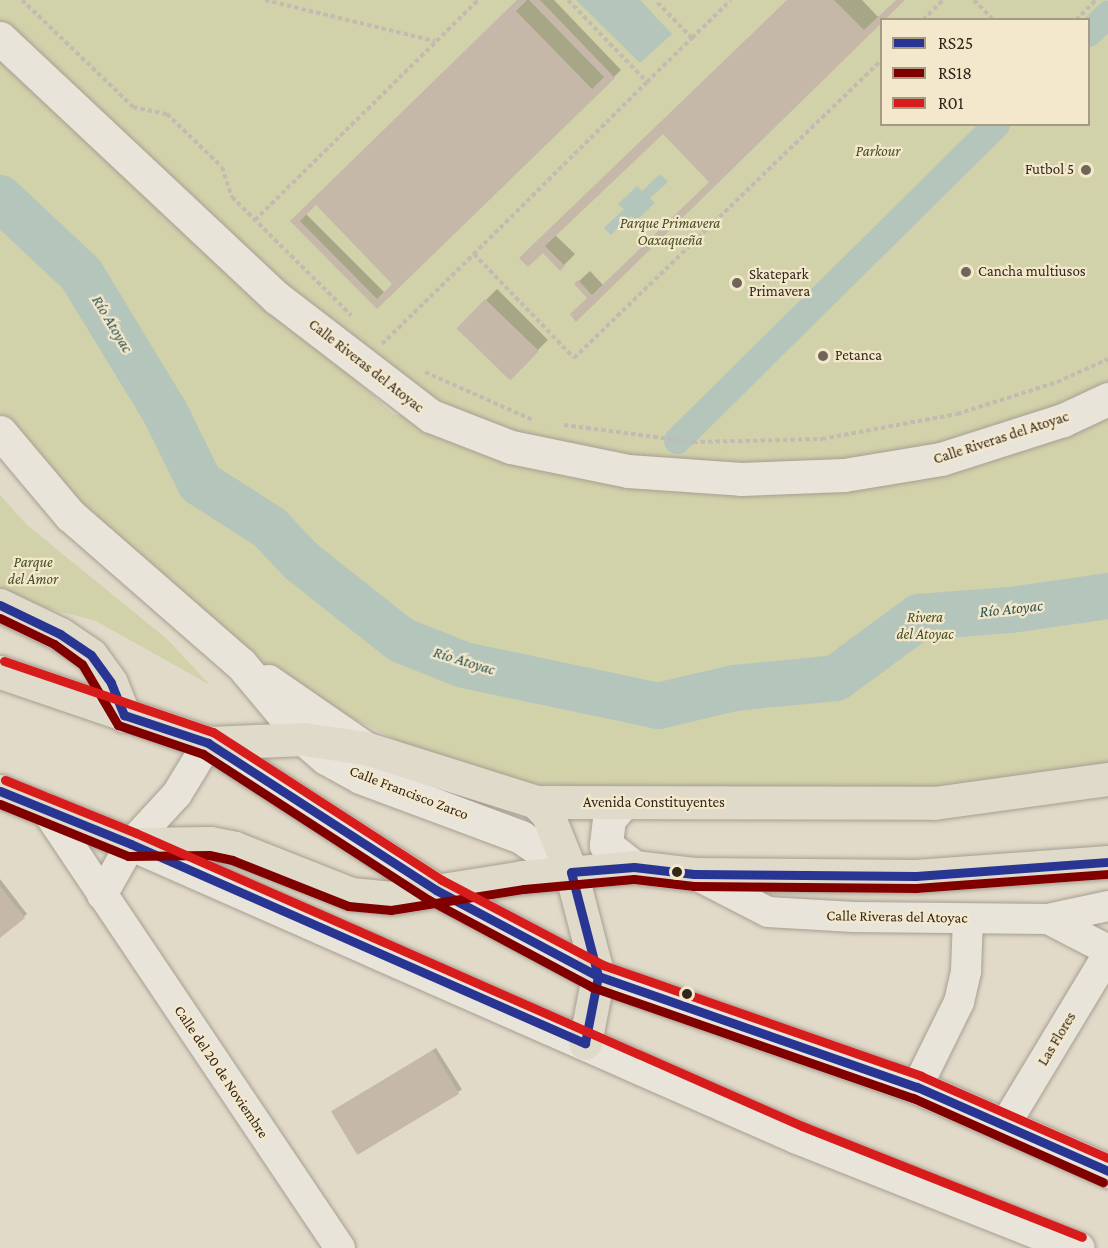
<!DOCTYPE html>
<meta charset="utf-8">
<style>
body{margin:0}
#map{position:relative;width:1108px;height:1248px;overflow:hidden;background:#e2dac8;font-family:"Crimson Pro",serif}
div>[style]{position:absolute}
.green>*{inset:0;background:#d1d1aa}
.water>*{inset:0;background:#b4c6bb}
.shadow>*{inset:0;background:#0003;transform-origin:0 0}
.canal>*{height:27px;margin:-13.5px;padding:0 13.5px;transform-origin:13.5px;border-radius:13.5px;background:#b4c6bb}
.river>*{height:46px;margin:-23px;padding:0 23px;transform-origin:23px;border-radius:23px;background:#b4c6bb}
.building>*{inset:0;background:#c5b8a9;transform-origin:0 0}
.path>*{height:4px;margin-top:-2px;transform-origin:0;background:repeating-linear-gradient(90deg,#c2bbb1 0 4.5px,transparent 0 7.5px)}
.roads{filter:drop-shadow(0 0 2px #a69e92) drop-shadow(0 0 2px #a69e92)}
.minor>*{height:30px;margin:-15px;padding:0 15px;transform-origin:15px;border-radius:15px;background:#e9e4da}
.tertiary>*{height:33px;margin:-16.5px;padding:0 16.5px;transform-origin:16.5px;border-radius:16.5px;background:#e9e4da}
.secondary>*{height:33px;margin:-16.5px;padding:0 16.5px;transform-origin:16.5px;border-radius:16.5px;background:#e9e4da}
.primary>*{height:33px;margin:-16.5px;padding:0 16.5px;transform-origin:16.5px;border-radius:16.5px;background:#e0dacb}
.bus-1>*{height:9px;margin:-4.5px;padding:0 4.5px;transform-origin:4.5px;border-radius:4.5px;background:#283593}
.bus-2>*{height:9px;margin:-4.5px;padding:0 4.5px;transform-origin:4.5px;border-radius:4.5px;background:#800000}
.bus-3>*{height:9px;margin:-4.5px;padding:0 4.5px;transform-origin:4.5px;border-radius:4.5px;background:#d81b1b}
.dots>*{width:16px;height:16px;translate:-50% -50%;box-sizing:border-box;border:3px solid #f4e8cc;border-radius:50%}
span{translate:-50% -50%;white-space:nowrap;text-align:center;line-height:1.15;-webkit-text-stroke:4.5px #f4e8cc;paint-order:stroke}
.park-label{font-size:15px;color:#444f22;font-style:italic}
.poi-label{font-size:15px;color:#33261b}
.right{translate:-100% -50%;text-align:right}
.left{translate:0 -50%;text-align:left}
.street-label{font-size:15px;color:#33261b}
.water-label{font-size:16px;color:#2b524f;font-style:italic}
.legend{position:absolute;left:880px;top:18px;width:210px;height:108px;box-sizing:border-box;background:#f4e8cc;border:2px solid #a79a85;margin:0;padding:8px 10px;list-style:none;font-size:18px;color:#33261b}
.legend li{display:flex;align-items:center;gap:12px;height:30px}
.legend b{width:30px;border:2px solid #a79a85}
</style>
<div id="map">
<div class="green">
<i style="clip-path:polygon(evenodd,0 0,1108px 0,1108px 777px,934px 803px,512px 796px,241px 664px,70px 515px,0 415px,0 0,882px 20px,1088px 20px,1088px 124px,882px 124px,882px 20px,0 0,141px 182px,409px 386px,504px 430px,557px 444px,393px 414px,141px 182px)"></i>
<i style="clip-path:polygon(0 495px,27px 525px,167px 639px,210px 685px,96px 621px,0 596px)"></i>
</div>
<div class="water">
<i style="clip-path:polygon(576px 0,640px 0,672px 34px,640px 63px)"></i>
<i style="clip-path:polygon(660px 174px,668px 182px,650px 198px,655px 203px,636px 221px,631px 216px,611px 235px,604px 228px,624px 209px,618px 204px,637px 186px,642px 191px)"></i>
</div>
<div class="shadow">
<i style="clip-path:polygon(evenodd,519px 0,554px 0,621px 70px,377px 307px,292px 221px,519px 0,316px 203px,394px 284px,385px 293px,305px 213px,316px 203px)"></i>
<i style="clip-path:polygon(789px 0,862px 0,879px 18px,898px 0,903px 0,576px 319px,589px 298px,576px 284px,590px 271px,603px 285px,711px 182px,663px 132px,555px 235px,575px 254px,560px 269px,543px 251px,521px 258px)"></i>
<i style="left:497px;top:289px;width:72px;height:55px;rotate:45deg"></i>
<i style="clip-path:polygon(0 879px,27px 914px,0 936px)"></i>
<i style="left:436px;top:1048px;width:49px;height:117px;rotate:58deg"></i>
</div>
<div class="canal">
<i style="left:1088px;top:33px;width:28px;rotate:-44deg"></i>
<i style="left:677px;top:440px;width:449px;rotate:-44.7deg"></i>
</div>
<div class="river">
<i style="left:0;top:198px;width:111px;rotate:43.2deg"></i>
<i style="left:81px;top:274px;width:162px;rotate:58.7deg"></i>
<i style="left:165px;top:412px;width:79px;rotate:63.8deg"></i>
<i style="left:200px;top:483px;width:83px;rotate:32.7deg"></i>
<i style="left:270px;top:528px;width:45px;rotate:46.8deg"></i>
<i style="left:301px;top:561px;width:127px;rotate:38.3deg"></i>
<i style="left:401px;top:640px;width:68px;rotate:21.6deg"></i>
<i style="left:464px;top:665px;width:198px;rotate:11.9deg"></i>
<i style="left:658px;top:706px;width:78px;rotate:-13.3deg"></i>
<i style="left:734px;top:688px;width:102px;rotate:-5.6deg"></i>
<i style="left:836px;top:678px;width:103px;rotate:-36.3deg"></i>
<i style="left:919px;top:617px;width:91px;rotate:-4.4deg"></i>
<i style="left:1010px;top:610px;width:99px;rotate:-8.1deg"></i>
</div>
<div class="building">
<i style="clip-path:polygon(evenodd,517px 0,527px 0,516px 11px,592px 89px,604px 77px,529px 0,540px 0,615px 78px,377px 309px,290px 221px,517px 0,316px 205px,392px 284px,377px 299px,300px 221px,316px 205px)"></i>
<i style="clip-path:polygon(787px 0,834px 0,864px 30px,896px 0,905px 0,576px 322px,570px 314px,587px 298px,574px 284px,578px 280px,592px 295px,709px 182px,663px 134px,545px 246px,565px 266px,560px 271px,543px 253px,528px 267px,519px 258px)"></i>
<i style="left:485px;top:299px;width:75px;height:41px;rotate:44deg"></i>
<i style="clip-path:polygon(0 886px,25px 918px,0 938px)"></i>
<i style="left:433px;top:1050px;width:51px;height:119px;rotate:59deg"></i>
</div>
<div class="path">
<i style="left:22px;top:0;width:154px;rotate:43.9deg"></i>
<i style="left:133px;top:107px;width:35px;rotate:12deg"></i>
<i style="left:167px;top:114px;width:76px;rotate:43.9deg"></i>
<i style="left:222px;top:167px;width:32px;rotate:72deg"></i>
<i style="left:232px;top:197px;width:168px;rotate:44.8deg"></i>
<i style="left:265px;top:0;width:175px;rotate:13.6deg"></i>
<i style="left:568px;top:0;width:114px;rotate:46.1deg"></i>
<i style="left:647px;top:82px;width:244px;rotate:135.2deg"></i>
<i style="left:474px;top:254px;width:144px;rotate:46.1deg"></i>
<i style="left:574px;top:358px;width:429px;rotate:-44.1deg"></i>
<i style="left:974px;top:0;width:28px;rotate:46deg"></i>
<i style="left:923px;top:20px;width:28px;rotate:-45deg"></i>
<i style="left:1076px;top:20px;width:28px;rotate:-45deg"></i>
<i style="left:692px;top:38px;width:54px;rotate:-44.3deg"></i>
<i style="left:647px;top:82px;width:63px;rotate:-44.4deg"></i>
<i style="left:692px;top:38px;width:53px;rotate:-134.2deg"></i>
<i style="left:255px;top:220px;width:313px;rotate:-44.6deg"></i>
<i style="left:382px;top:344px;width:129px;rotate:-44.4deg"></i>
<i style="left:425px;top:372px;width:118px;rotate:24deg"></i>
<i style="left:564px;top:425px;width:130px;rotate:7.5deg"></i>
<i style="left:693px;top:442px;width:129px;rotate:-1.3deg"></i>
<i style="left:822px;top:439px;width:137px;rotate:-10.5deg"></i>
<i style="left:957px;top:414px;width:105px;rotate:-17.7deg"></i>
<i style="left:1057px;top:382px;width:56px;rotate:-24.3deg"></i>
</div>
<div class="roads">
<div class="minor">
<i style="left:44px;top:807px;width:531px;rotate:56.13deg"></i>
<i style="left:694px;top:874px;width:83px;rotate:27.2deg"></i>
<i style="left:768px;top:912px;width:86px;rotate:3.3deg"></i>
<i style="left:854px;top:917px;width:194px;rotate:0.6deg"></i>
<i style="left:1048px;top:919px;width:61px;rotate:-12.2deg"></i>
<i style="left:102px;top:895px;width:59px;rotate:-60.4deg"></i>
<i style="left:131px;top:844px;width:68px;rotate:-47.4deg"></i>
<i style="left:177px;top:794px;width:60px;rotate:-58.7deg"></i>
<i style="left:1048px;top:919px;width:68px;rotate:27.3deg"></i>
<i style="left:917px;top:1087px;width:95px;rotate:-63.7deg"></i>
<i style="left:959px;top:1002px;width:32px;rotate:-77deg"></i>
<i style="left:966px;top:971px;width:52px;rotate:-87.8deg"></i>
<i style="left:1005px;top:1125px;width:200px;rotate:-58.9deg"></i>
</div>
<div class="tertiary">
<i style="left:0;top:38px;width:380px;rotate:43.2deg"></i>
<i style="left:277px;top:298px;width:194px;rotate:37.5deg"></i>
<i style="left:431px;top:416px;width:86px;rotate:21.2deg"></i>
<i style="left:511px;top:447px;width:119px;rotate:11.6deg"></i>
<i style="left:628px;top:471px;width:113px;rotate:4deg"></i>
<i style="left:741px;top:479px;width:103px;rotate:-2.2deg"></i>
<i style="left:844px;top:475px;width:98px;rotate:-9.4deg"></i>
<i style="left:941px;top:459px;width:128px;rotate:-17.7deg"></i>
<i style="left:1063px;top:420px;width:50px;rotate:-25deg"></i>
<i style="left:0;top:432px;width:109px;rotate:49.9deg"></i>
<i style="left:70px;top:515px;width:227px;rotate:41.1deg"></i>
<i style="left:241px;top:664px;width:98px;rotate:50deg"></i>
<i style="left:304px;top:739px;width:29px;rotate:41deg"></i>
<i style="left:326px;top:758px;width:39px;rotate:29deg"></i>
<i style="left:360px;top:777px;width:172px;rotate:20.4deg"></i>
<i style="left:521px;top:837px;width:61px;rotate:35deg"></i>
<i style="left:268px;top:681px;width:118px;rotate:34.6deg"></i>
</div>
<div class="secondary">
<i style="left:208px;top:743px;width:271px;rotate:32.8deg"></i>
<i style="left:436px;top:890px;width:183px;rotate:28deg"></i>
<i style="left:598px;top:976px;width:338px;rotate:19.2deg"></i>
<i style="left:917px;top:1087px;width:209px;rotate:23.7deg"></i>
<i style="left:622px;top:804px;width:20px;rotate:131deg"></i>
<i style="left:609px;top:819px;width:26px;rotate:97deg"></i>
<i style="left:606px;top:845px;width:36px;rotate:38deg"></i>
<i style="left:131px;top:844px;width:728px;rotate:23.75deg"></i>
<i style="left:797px;top:1137px;width:302px;rotate:21.6deg"></i>
</div>
<div class="primary">
<i style="left:0;top:605px;width:67px;rotate:25.8deg"></i>
<i style="left:60px;top:634px;width:37px;rotate:34deg"></i>
<i style="left:91px;top:655px;width:34px;rotate:54deg"></i>
<i style="left:111px;top:683px;width:35px;rotate:68deg"></i>
<i style="left:0;top:672px;width:220px;rotate:18.8deg"></i>
<i style="left:208px;top:743px;width:96px;rotate:-2.4deg"></i>
<i style="left:304px;top:739px;width:62px;rotate:8.4deg"></i>
<i style="left:365px;top:748px;width:179px;rotate:17.5deg"></i>
<i style="left:536px;top:802px;width:398px;rotate:0.1deg"></i>
<i style="left:934px;top:803px;width:176px;rotate:-7.9deg"></i>
<i style="left:0;top:791px;width:141px;rotate:22deg"></i>
<i style="left:131px;top:844px;width:79px;rotate:-0.7deg"></i>
<i style="left:210px;top:843px;width:25px;rotate:11deg"></i>
<i style="left:235px;top:848px;width:125px;rotate:21.6deg"></i>
<i style="left:351px;top:894px;width:41px;rotate:5.6deg"></i>
<i style="left:392px;top:898px;width:133px;rotate:-9.1deg"></i>
<i style="left:523px;top:877px;width:111px;rotate:-5.1deg"></i>
<i style="left:634px;top:867px;width:60px;rotate:6.7deg"></i>
<i style="left:694px;top:874px;width:222px;rotate:0.5deg"></i>
<i style="left:916px;top:876px;width:193px;rotate:-4.2deg"></i>
<i style="left:536px;top:802px;width:18px;rotate:47deg"></i>
<i style="left:548px;top:815px;width:61px;rotate:68deg"></i>
<i style="left:571px;top:872px;width:107px;rotate:75.4deg"></i>
<i style="left:598px;top:976px;width:68px;rotate:101deg"></i>
</div>
</div>
<div class="bus-1">
<i style="left:0;top:605px;width:67px;rotate:25.8deg"></i>
<i style="left:60px;top:634px;width:37px;rotate:34deg"></i>
<i style="left:91px;top:655px;width:34px;rotate:54deg"></i>
<i style="left:111px;top:683px;width:35px;rotate:68deg"></i>
<i style="left:124px;top:715px;width:89px;rotate:18.4deg"></i>
<i style="left:208px;top:743px;width:271px;rotate:32.8deg"></i>
<i style="left:436px;top:890px;width:183px;rotate:28deg"></i>
<i style="left:598px;top:976px;width:338px;rotate:19.2deg"></i>
<i style="left:917px;top:1087px;width:209px;rotate:23.7deg"></i>
<i style="left:0;top:791px;width:141px;rotate:22deg"></i>
<i style="left:131px;top:844px;width:496px;rotate:23.7deg"></i>
<i style="left:585px;top:1043px;width:68px;rotate:-79deg"></i>
<i style="left:598px;top:976px;width:107px;rotate:-104.6deg"></i>
<i style="left:571px;top:872px;width:63px;rotate:-4.5deg"></i>
<i style="left:634px;top:867px;width:60px;rotate:6.7deg"></i>
<i style="left:694px;top:874px;width:222px;rotate:0.5deg"></i>
<i style="left:916px;top:876px;width:193px;rotate:-4.2deg"></i>
</div>
<div class="bus-2">
<i style="left:0;top:618px;width:60px;rotate:25.7deg"></i>
<i style="left:54px;top:644px;width:34px;rotate:36deg"></i>
<i style="left:82px;top:664px;width:71px;rotate:59.5deg"></i>
<i style="left:118px;top:725px;width:90px;rotate:18.8deg"></i>
<i style="left:203px;top:754px;width:269px;rotate:32.9deg"></i>
<i style="left:429px;top:900px;width:185px;rotate:28.1deg"></i>
<i style="left:592px;top:987px;width:340px;rotate:19.1deg"></i>
<i style="left:913px;top:1098px;width:208px;rotate:23.9deg"></i>
<i style="left:0;top:804px;width:138px;rotate:22.1deg"></i>
<i style="left:128px;top:856px;width:81px;rotate:-0.7deg"></i>
<i style="left:209px;top:855px;width:24px;rotate:12deg"></i>
<i style="left:232px;top:860px;width:125px;rotate:21.6deg"></i>
<i style="left:348px;top:906px;width:43px;rotate:5.3deg"></i>
<i style="left:391px;top:910px;width:135px;rotate:-9deg"></i>
<i style="left:524px;top:889px;width:110px;rotate:-5.2deg"></i>
<i style="left:634px;top:879px;width:60px;rotate:6.7deg"></i>
<i style="left:694px;top:886px;width:222px;rotate:0.5deg"></i>
<i style="left:916px;top:888px;width:193px;rotate:-4.2deg"></i>
</div>
<div class="bus-3">
<i style="left:4px;top:661px;width:221px;rotate:18.8deg"></i>
<i style="left:213px;top:732px;width:273px;rotate:32.9deg"></i>
<i style="left:442px;top:880px;width:182px;rotate:27.8deg"></i>
<i style="left:603px;top:965px;width:337px;rotate:19.2deg"></i>
<i style="left:921px;top:1076px;width:204px;rotate:23.7deg"></i>
<i style="left:5px;top:780px;width:141px;rotate:22deg"></i>
<i style="left:136px;top:833px;width:728px;rotate:23.75deg"></i>
<i style="left:802px;top:1126px;width:301px;rotate:21.6deg"></i>
</div>
<div class="dots">
<i style="left:1086px;top:170px;background:#706558"></i>
<i style="left:966px;top:272px;background:#706558"></i>
<i style="left:737px;top:283px;background:#706558"></i>
<i style="left:823px;top:356px;background:#706558"></i>
<i style="left:677px;top:872px;background:#33261b"></i>
<i style="left:687px;top:994px;background:#33261b"></i>
</div>
<div class="park-label">
<span style="left:878px;top:152px">Parkour</span>
<span style="left:670px;top:232px">Parque Primavera<br>Oaxaqueña</span>
<span style="left:33px;top:571px">Parque<br>del Amor</span>
<span style="left:925px;top:626px">Rivera<br>del Atoyac</span>
</div>
<div class="poi-label">
<span class="right" style="left:1074px;top:170px">Futbol 5</span>
<span class="left" style="left:978px;top:272px">Cancha multiusos</span>
<span class="left" style="left:749px;top:283px">Skatepark<br>Primavera</span>
<span class="left" style="left:835px;top:356px">Petanca</span>
</div>
<div class="street-label">
<span style="left:366px;top:366px;rotate:38deg">Calle Riveras del Atoyac</span>
<span style="left:1001px;top:438px;rotate:-18deg">Calle Riveras del Atoyac</span>
<span style="left:409px;top:793px;rotate:21deg">Calle Francisco Zarco</span>
<span style="left:654px;top:803px">Avenida Constituyentes</span>
<span style="left:897px;top:917px;rotate:1deg">Calle Riveras del Atoyac</span>
<span style="left:1057px;top:1039px;rotate:-59deg">Las Flores</span>
<span style="left:221px;top:1072px;rotate:56deg">Calle del 20 de Noviembre</span>
</div>
<div class="water-label">
<span style="left:112px;top:324px;rotate:59deg">Río Atoyac</span>
<span style="left:1011px;top:609px;rotate:-6deg">Río Atoyac</span>
<span style="left:464px;top:661px;rotate:17deg">Río Atoyac</span>
</div>
<ul class="legend">
<li><b style="height:8px;background:#283593"></b>RS25</li>
<li><b style="height:8px;background:#800000"></b>RS18</li>
<li><b style="height:8px;background:#d81b1b"></b>R01</li>
</ul>
</div>
